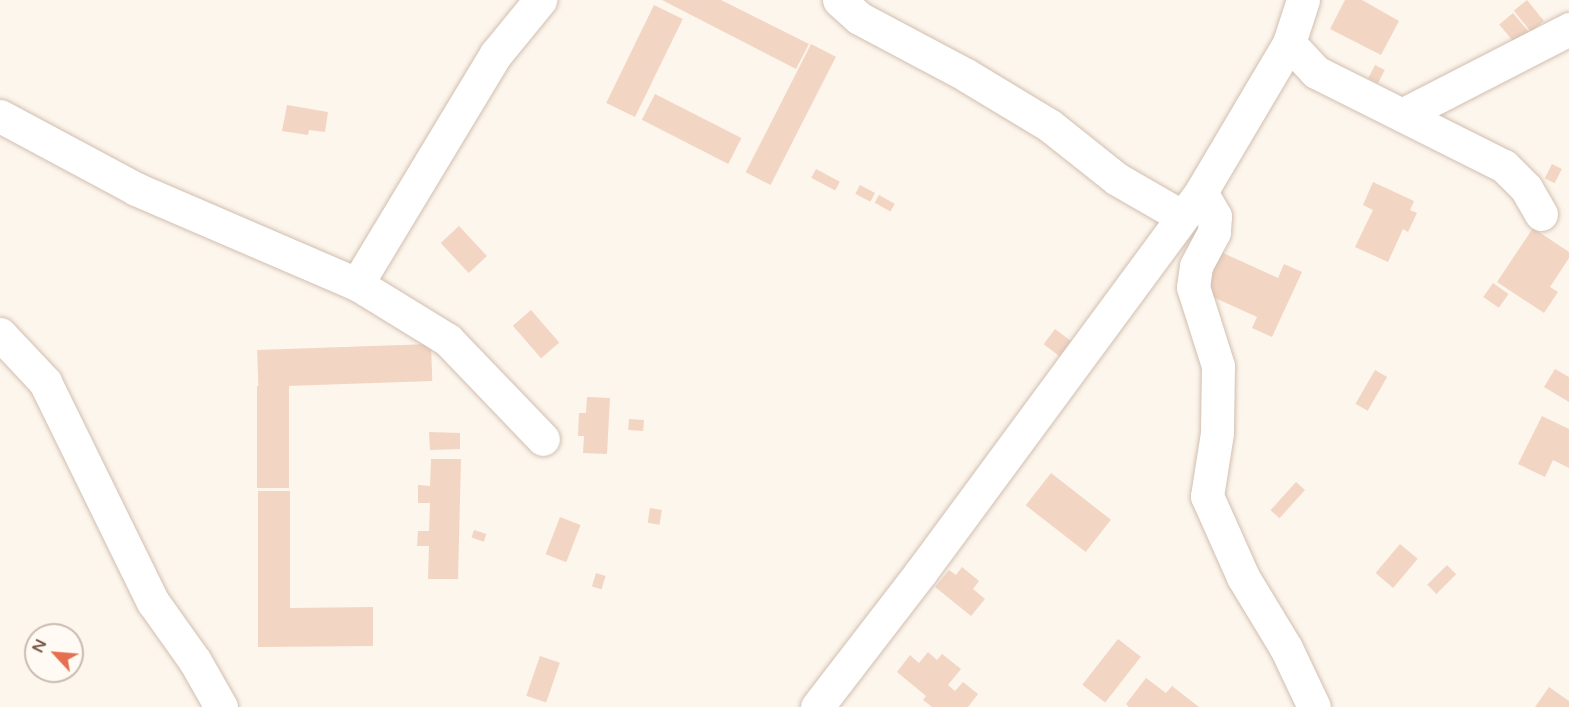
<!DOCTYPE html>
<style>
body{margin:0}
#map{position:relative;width:1569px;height:707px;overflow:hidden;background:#fdf6ec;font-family:"Varela Round",sans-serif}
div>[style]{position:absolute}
.building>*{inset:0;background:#f3d5c3;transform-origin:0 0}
.roads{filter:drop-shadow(0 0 2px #d1beb0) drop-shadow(0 0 2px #d1beb0)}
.minor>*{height:33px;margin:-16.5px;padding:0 16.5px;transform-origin:16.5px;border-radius:16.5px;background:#fff}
span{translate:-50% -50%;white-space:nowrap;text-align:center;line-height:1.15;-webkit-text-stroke:4.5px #fffaf3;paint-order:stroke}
.north{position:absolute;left:24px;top:623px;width:60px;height:60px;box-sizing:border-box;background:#fffaf3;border:2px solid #cabbb1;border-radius:50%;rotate:296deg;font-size:16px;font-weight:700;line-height:24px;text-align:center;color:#7a5c4d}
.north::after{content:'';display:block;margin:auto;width:21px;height:27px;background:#e76f51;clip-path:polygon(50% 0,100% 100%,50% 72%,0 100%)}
</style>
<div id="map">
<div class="building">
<i style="clip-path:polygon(662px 0,721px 0,809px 44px,796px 69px)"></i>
<i style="clip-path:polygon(1345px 0,1362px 0,1399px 21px,1381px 55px,1330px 29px)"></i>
<i style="left:1527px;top:0;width:27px;height:17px;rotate:51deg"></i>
<i style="left:654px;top:5px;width:32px;height:109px;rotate:26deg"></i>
<i style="left:1513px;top:13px;width:25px;height:18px;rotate:50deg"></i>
<i style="left:811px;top:44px;width:28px;height:144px;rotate:27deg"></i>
<i style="left:1375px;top:65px;width:11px;height:15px;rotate:27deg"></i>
<i style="left:655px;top:94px;width:97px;height:29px;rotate:27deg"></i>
<i style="clip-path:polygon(287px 105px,328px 112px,325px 132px,309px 130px,308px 135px,282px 131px)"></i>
<i style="left:1552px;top:164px;width:11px;height:16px;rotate:27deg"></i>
<i style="left:816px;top:169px;width:27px;height:10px;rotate:28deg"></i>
<i style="clip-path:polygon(1373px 182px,1414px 201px,1410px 210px,1417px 213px,1408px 232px,1403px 229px,1388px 262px,1355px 247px,1373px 210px,1363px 205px)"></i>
<i style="left:860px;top:185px;width:17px;height:10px;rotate:28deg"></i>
<i style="left:879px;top:195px;width:18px;height:9px;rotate:29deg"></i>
<i style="left:459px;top:226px;width:41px;height:25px;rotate:47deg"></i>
<i style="clip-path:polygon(1533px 228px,1569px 252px,1569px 258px,1550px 287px,1558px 292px,1544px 313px,1497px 282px)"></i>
<i style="clip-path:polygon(1221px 252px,1278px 278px,1284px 264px,1302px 272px,1272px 337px,1252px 328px,1257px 317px,1202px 292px)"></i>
<i style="left:1493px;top:283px;width:19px;height:17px;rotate:35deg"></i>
<i style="left:531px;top:310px;width:43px;height:24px;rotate:49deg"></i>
<i style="left:1055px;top:329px;width:20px;height:19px;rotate:37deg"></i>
<i style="left:431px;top:344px;width:37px;height:174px;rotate:88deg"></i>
<i style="clip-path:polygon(1555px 369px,1569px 377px,1569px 402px,1544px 387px)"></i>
<i style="left:1375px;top:370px;width:14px;height:39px;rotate:30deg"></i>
<i style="left:257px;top:386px;width:32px;height:102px"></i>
<i style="clip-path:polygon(587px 397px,610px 398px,607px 454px,583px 453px,584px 436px,578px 436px,579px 413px,586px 413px)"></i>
<i style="clip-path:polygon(1542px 416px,1569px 429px,1569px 468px,1553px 460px,1545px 477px,1518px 464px)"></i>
<i style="left:629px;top:419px;width:15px;height:11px;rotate:4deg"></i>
<i style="clip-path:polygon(429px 432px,460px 433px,460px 449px,430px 450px)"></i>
<i style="clip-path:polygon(431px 459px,461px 459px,458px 579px,428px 579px,429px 546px,417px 546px,418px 531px,429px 531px,430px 503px,418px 503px,418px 485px,430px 486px)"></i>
<i style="left:1051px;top:473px;width:76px;height:41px;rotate:38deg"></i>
<i style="left:1296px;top:482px;width:12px;height:38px;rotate:42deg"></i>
<i style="clip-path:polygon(258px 491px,290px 491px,290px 608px,373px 607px,373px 646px,258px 647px)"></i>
<i style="left:650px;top:508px;width:12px;height:15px;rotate:9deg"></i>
<i style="left:560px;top:517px;width:22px;height:40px;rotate:21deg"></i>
<i style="left:474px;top:530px;width:13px;height:8px;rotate:18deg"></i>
<i style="left:1400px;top:544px;width:23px;height:38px;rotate:40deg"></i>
<i style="left:1447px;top:565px;width:13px;height:28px;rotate:45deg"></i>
<i style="clip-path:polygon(962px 567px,979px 581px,973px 589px,985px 599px,971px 616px,935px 587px,949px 570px,956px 575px)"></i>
<i style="left:596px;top:573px;width:10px;height:14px;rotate:17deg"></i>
<i style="left:1118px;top:639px;width:29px;height:58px;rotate:38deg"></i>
<i style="clip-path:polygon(928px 652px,937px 660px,942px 654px,961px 669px,948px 685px,955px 691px,963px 682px,978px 694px,968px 707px,932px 707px,923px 700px,926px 696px,897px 672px,910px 655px,919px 663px)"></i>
<i style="left:540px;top:656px;width:21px;height:42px;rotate:19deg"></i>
<i style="clip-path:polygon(1146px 678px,1166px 693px,1172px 686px,1199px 707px,1129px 707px,1126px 704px)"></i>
<i style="clip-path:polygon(1549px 687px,1569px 701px,1569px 707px,1535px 707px)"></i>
</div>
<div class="roads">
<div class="minor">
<i style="left:839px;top:0;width:27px;rotate:42deg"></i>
<i style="left:859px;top:18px;width:121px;rotate:28deg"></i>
<i style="left:966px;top:75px;width:97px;rotate:31.1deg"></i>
<i style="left:1049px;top:125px;width:87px;rotate:38.5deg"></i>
<i style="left:1117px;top:179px;width:74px;rotate:30deg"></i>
<i style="left:1289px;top:43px;width:40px;rotate:47deg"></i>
<i style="left:1316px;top:72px;width:210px;rotate:26.6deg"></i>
<i style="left:1504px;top:166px;width:31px;rotate:45deg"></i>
<i style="left:1526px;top:188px;width:30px;rotate:60deg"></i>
<i style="left:1402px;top:115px;width:188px;rotate:-27.2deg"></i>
<i style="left:0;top:116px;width:154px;rotate:28.2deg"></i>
<i style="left:136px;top:189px;width:241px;rotate:23.3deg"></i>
<i style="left:357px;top:284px;width:107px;rotate:31.6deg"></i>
<i style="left:448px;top:340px;width:137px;rotate:46.2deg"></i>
<i style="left:1201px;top:192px;width:28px;rotate:60deg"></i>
<i style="left:1215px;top:216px;width:16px;rotate:94deg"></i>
<i style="left:1214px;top:232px;width:38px;rotate:118deg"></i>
<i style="left:1196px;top:266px;width:21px;rotate:98deg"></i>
<i style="left:1193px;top:287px;width:83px;rotate:72.4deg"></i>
<i style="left:1218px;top:366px;width:67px;rotate:90.9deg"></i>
<i style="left:1217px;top:433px;width:64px;rotate:99deg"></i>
<i style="left:1207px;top:496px;width:89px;rotate:66deg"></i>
<i style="left:1243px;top:577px;width:83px;rotate:58.8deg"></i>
<i style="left:1286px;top:648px;width:65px;rotate:64.6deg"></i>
<i style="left:357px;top:284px;width:269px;rotate:-58.9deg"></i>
<i style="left:496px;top:54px;width:70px;rotate:-50.8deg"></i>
<i style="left:0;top:334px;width:66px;rotate:46.8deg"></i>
<i style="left:45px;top:382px;width:245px;rotate:63.9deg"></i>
<i style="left:153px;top:602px;width:72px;rotate:54.6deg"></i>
<i style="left:195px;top:661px;width:53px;rotate:60.5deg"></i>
<i style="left:817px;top:707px;width:170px;rotate:-52.4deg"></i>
<i style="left:921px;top:572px;width:472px;rotate:-53.6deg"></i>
<i style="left:1201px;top:192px;width:173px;rotate:-59.4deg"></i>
<i style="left:1289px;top:43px;width:45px;rotate:-72deg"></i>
</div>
</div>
<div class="north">N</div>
</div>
